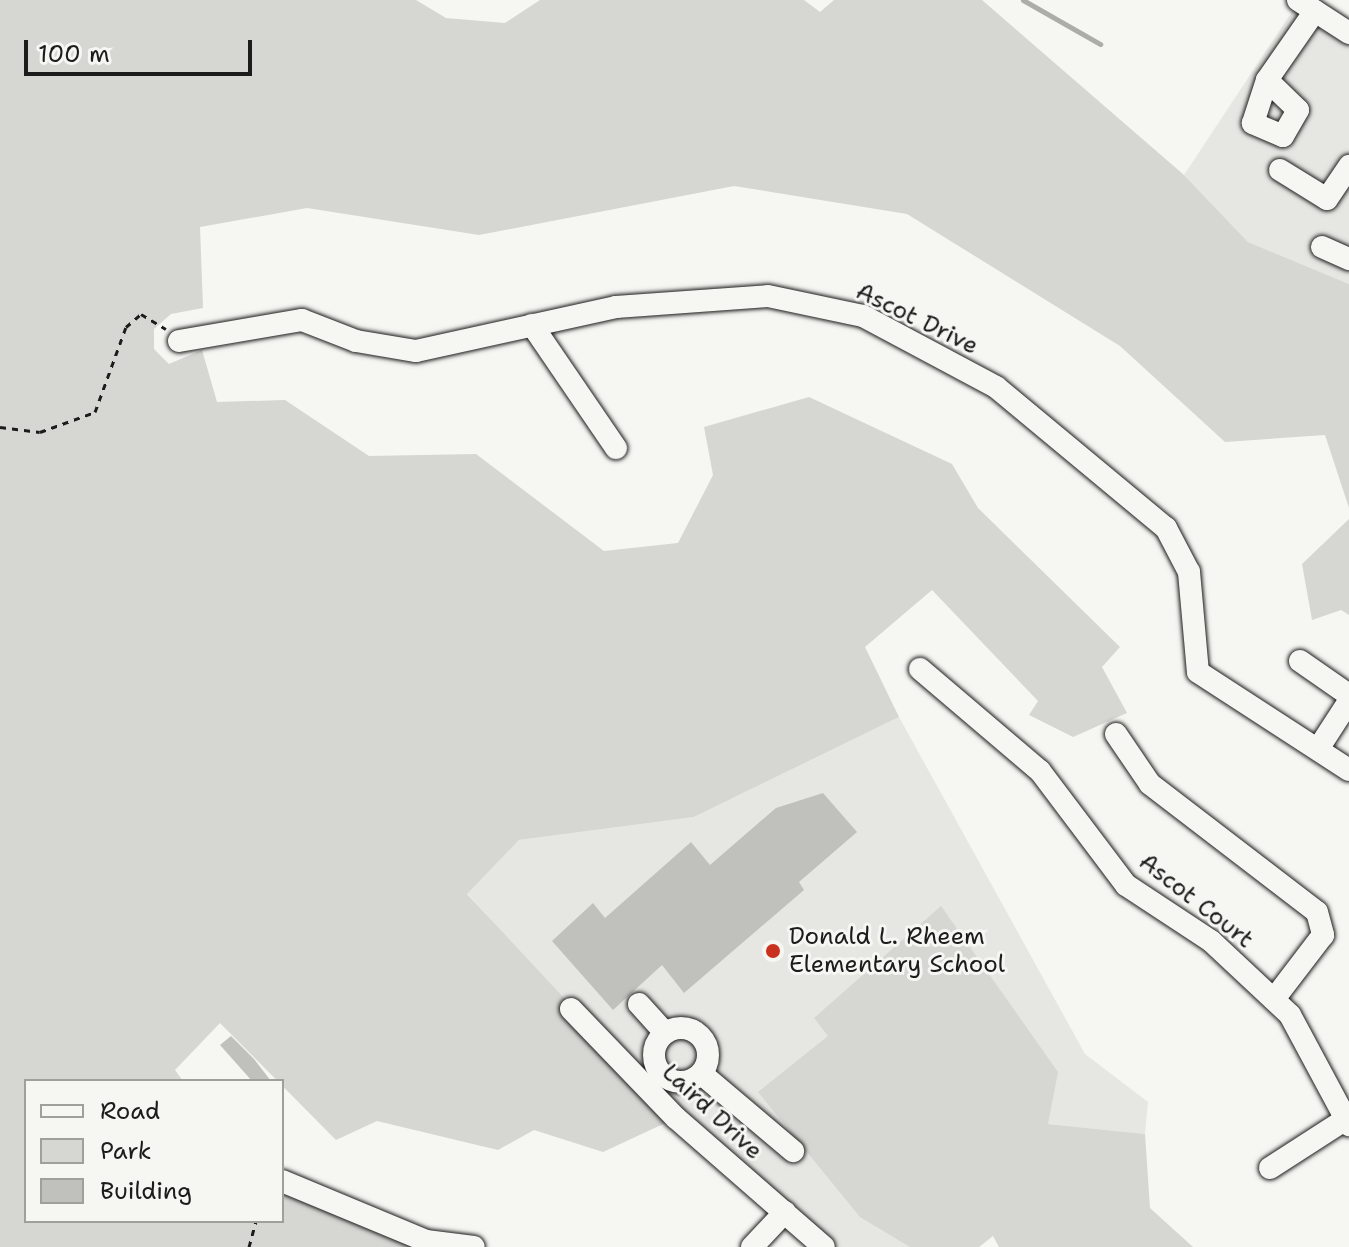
<!DOCTYPE html>
<style>
body{margin:0}
#map{position:relative;width:1349px;height:1247px;overflow:hidden;background:#f6f6f2;font-family:"Shantell Sans",sans-serif}
div>[style]{position:absolute}
.built>*{inset:0;background:#e6e6e2}
.green>*{inset:0;background:#d6d6d2}
.stream>*{height:5px;margin:-2.5px;padding:0 2.5px;transform-origin:2.5px;border-radius:2.5px;background:#acaca9}
.building>*{inset:0;background:#c0c0bd}
.path>*{height:3px;margin-top:-1.5px;transform-origin:0;background:repeating-linear-gradient(90deg,#1c1c1c 0 6px,transparent 0 12px)}
.roads{filter:drop-shadow(0 0 2px #1c1c1c) drop-shadow(0 0 2px #1c1c1c)}
.minor>*{height:22px;margin:-11px;padding:0 11px;transform-origin:11px;border-radius:11px;background:#f6f6f2}
.minor>.ring{margin:-11px;padding:0;box-sizing:content-box;background:none;border:22px solid #f6f6f2;border-radius:50%}
.dots>*{width:22px;height:22px;translate:-50% -50%;box-sizing:border-box;border:4px solid #f6f6f2;border-radius:50%}
span{translate:-50% -50%;white-space:nowrap;text-align:center;line-height:1.15;-webkit-text-stroke:6px #f6f6f2;paint-order:stroke}
.street-label{font-size:24px;color:#1c1c1c}
.poi-label{font-size:24px;color:#1c1c1c}
.left{translate:0 -50%;text-align:left}
.legend{position:absolute;left:24px;top:1079px;width:260px;height:144px;box-sizing:border-box;background:#f6f6f2;border:2px solid #9f9f9c;margin:0;padding:10px 14px;list-style:none;font-size:24px;color:#1c1c1c}
.legend li{display:flex;align-items:center;gap:16px;height:40px}
.legend b{width:40px;border:2px solid #9f9f9c}
.scale{position:absolute;left:24px;top:40px;width:228px;height:36px;box-sizing:border-box;border:4px solid #1c1c1c;border-top:0;padding-left:10px;font-size:24px;line-height:28px;white-space:nowrap;color:#1c1c1c;-webkit-text-stroke:6px #f6f6f2;paint-order:stroke}
</style>
<div id="map">
<div class="built">
<i style="clip-path:polygon(1299px 1px,1349px 33px,1349px 284px,1248px 242px,1184px 175px)"></i>
<i style="clip-path:polygon(899px 717px,1085px 1054px,1148px 1102px,1145px 1134px,1048px 1124px,927px 1247px,824px 1247px,571px 1009px,467px 893px,519px 840px,694px 817px)"></i>
</div>
<div class="green">
<i style="clip-path:polygon(0 0,416px 0,446px 18px,505px 23px,540px 0,804px 0,820px 12px,834px 0,982px 0,1184px 175px,1248px 242px,1349px 284px,1349px 508px,1325px 435px,1225px 442px,1120px 346px,907px 214px,734px 186px,479px 235px,307px 208px,200px 227px,203px 308px,171px 314px,154px 329px,154px 349px,169px 364px,202px 350px,217px 402px,285px 400px,369px 456px,476px 454px,604px 551px,678px 543px,713px 475px,704px 427px,809px 397px,952px 464px,978px 508px,1120px 647px,1102px 667px,1127px 713px,1073px 737px,1029px 715px,1038px 701px,932px 590px,865px 647px,899px 717px,694px 817px,519px 840px,467px 894px,676px 1118px,603px 1152px,534px 1130px,498px 1150px,377px 1121px,336px 1140px,220px 1023px,175px 1070px,183px 1081px,26px 1081px,26px 1221px,282px 1221px,282px 1181px,474px 1247px,0 1247px)"></i>
<i style="clip-path:polygon(1349px 519px,1349px 615px,1341px 610px,1312px 620px,1302px 564px)"></i>
<i style="clip-path:polygon(941px 906px,1058px 1072px,1048px 1124px,1145px 1134px,1150px 1208px,1193px 1247px,999px 1247px,993px 1236px,979px 1247px,910px 1247px,860px 1217px,758px 1092px,828px 1036px,814px 1018px)"></i>
</div>
<div class="stream">
<i style="left:1023px;top:0;width:89px;rotate:29.7deg"></i>
</div>
<div class="building">
<i style="clip-path:polygon(823px 793px,857px 832px,799px 882px,804px 890px,684px 993px,662px 965px,613px 1010px,552px 941px,593px 903px,605px 918px,691px 842px,710px 865px,776px 808px)"></i>
<i style="clip-path:polygon(231px 1036px,254px 1059px,271px 1081px,252px 1081px,220px 1045px)"></i>
</div>
<div class="path">
<i style="left:0;top:427px;width:40px;rotate:7.1deg"></i>
<i style="left:40px;top:432px;width:59px;rotate:-20deg"></i>
<i style="left:95px;top:412px;width:90px;rotate:-70deg"></i>
<i style="left:126px;top:327px;width:20px;rotate:-41deg"></i>
<i style="left:141px;top:314px;width:29px;rotate:31deg"></i>
<i style="left:249px;top:1247px;width:27px;rotate:-75deg"></i>
</div>
<div class="roads">
<div class="minor">
<i style="left:1298px;top:0;width:61px;rotate:32.9deg"></i>
<i style="left:1267px;top:80px;width:43px;rotate:44.1deg"></i>
<i style="left:1298px;top:110px;width:30px;rotate:120deg"></i>
<i style="left:1283px;top:136px;width:33px;rotate:-157deg"></i>
<i style="left:1253px;top:123px;width:45px;rotate:-72deg"></i>
<i style="left:1267px;top:80px;width:84px;rotate:-55.2deg"></i>
<i style="left:1280px;top:170px;width:55px;rotate:31.7deg"></i>
<i style="left:1327px;top:199px;width:40px;rotate:-56deg"></i>
<i style="left:1322px;top:247px;width:30px;rotate:24deg"></i>
<i style="left:532px;top:325px;width:149px;rotate:55.7deg"></i>
<i style="left:179px;top:341px;width:125px;rotate:-9.7deg"></i>
<i style="left:302px;top:320px;width:58px;rotate:21.3deg"></i>
<i style="left:356px;top:341px;width:61px;rotate:9.5deg"></i>
<i style="left:416px;top:351px;width:205px;rotate:-12.4deg"></i>
<i style="left:616px;top:307px;width:152px;rotate:-4.1deg"></i>
<i style="left:768px;top:296px;width:97px;rotate:11.9deg"></i>
<i style="left:863px;top:316px;width:151px;rotate:28.1deg"></i>
<i style="left:996px;top:387px;width:221px;rotate:39.7deg"></i>
<i style="left:1166px;top:528px;width:50px;rotate:62.4deg"></i>
<i style="left:1189px;top:572px;width:100px;rotate:84.9deg"></i>
<i style="left:1198px;top:672px;width:180px;rotate:33deg"></i>
<i style="left:1300px;top:661px;width:60px;rotate:34.8deg"></i>
<i style="left:920px;top:669px;width:157px;rotate:40.4deg"></i>
<i style="left:1040px;top:771px;width:143px;rotate:53deg"></i>
<i style="left:1126px;top:885px;width:102px;rotate:33.4deg"></i>
<i style="left:1211px;top:941px;width:108px;rotate:43.1deg"></i>
<i style="left:1290px;top:1015px;width:125px;rotate:61.8deg"></i>
<i style="left:1116px;top:734px;width:60px;rotate:55.8deg"></i>
<i style="left:1150px;top:784px;width:210px;rotate:37.5deg"></i>
<i style="left:1317px;top:912px;width:24px;rotate:75deg"></i>
<i style="left:1323px;top:935px;width:81px;rotate:127.4deg"></i>
<i style="left:1318px;top:749px;width:57px;rotate:-57.1deg"></i>
<i style="left:639px;top:1004px;width:39px;rotate:48deg"></i>
<i style="left:571px;top:1009px;width:151px;rotate:46.1deg"></i>
<i style="left:676px;top:1118px;width:196px;rotate:41.1deg"></i>
<i class="ring" style="left:654px;top:1028px;width:32px;height:32px"></i>
<i style="left:703px;top:1075px;width:118px;rotate:40.2deg"></i>
<i style="left:1270px;top:1168px;width:90px;rotate:-32.8deg"></i>
<i style="left:282px;top:1181px;width:156px;rotate:22.6deg"></i>
<i style="left:426px;top:1241px;width:48px;rotate:7.1deg"></i>
<i style="left:752px;top:1247px;width:48px;rotate:-46.7deg"></i>
</div>
</div>
<div class="dots">
<i style="left:773px;top:951px;background:#c8321e"></i>
</div>
<div class="street-label">
<span style="left:917px;top:319px;rotate:26deg">Ascot Drive</span>
<span style="left:1196px;top:901px;rotate:38deg">Ascot Court</span>
<span style="left:712px;top:1112px;rotate:43deg">Laird Drive</span>
</div>
<div class="poi-label">
<span class="left" style="left:789px;top:951px">Donald L. Rheem<br>Elementary School</span>
</div>
<ul class="legend">
<li><b style="height:10px;background:#f6f6f2"></b>Road</li>
<li><b style="height:22px;background:#d6d6d2"></b>Park</li>
<li><b style="height:22px;background:#c0c0bd"></b>Building</li>
</ul>
<div class="scale">100 m</div>
</div>
